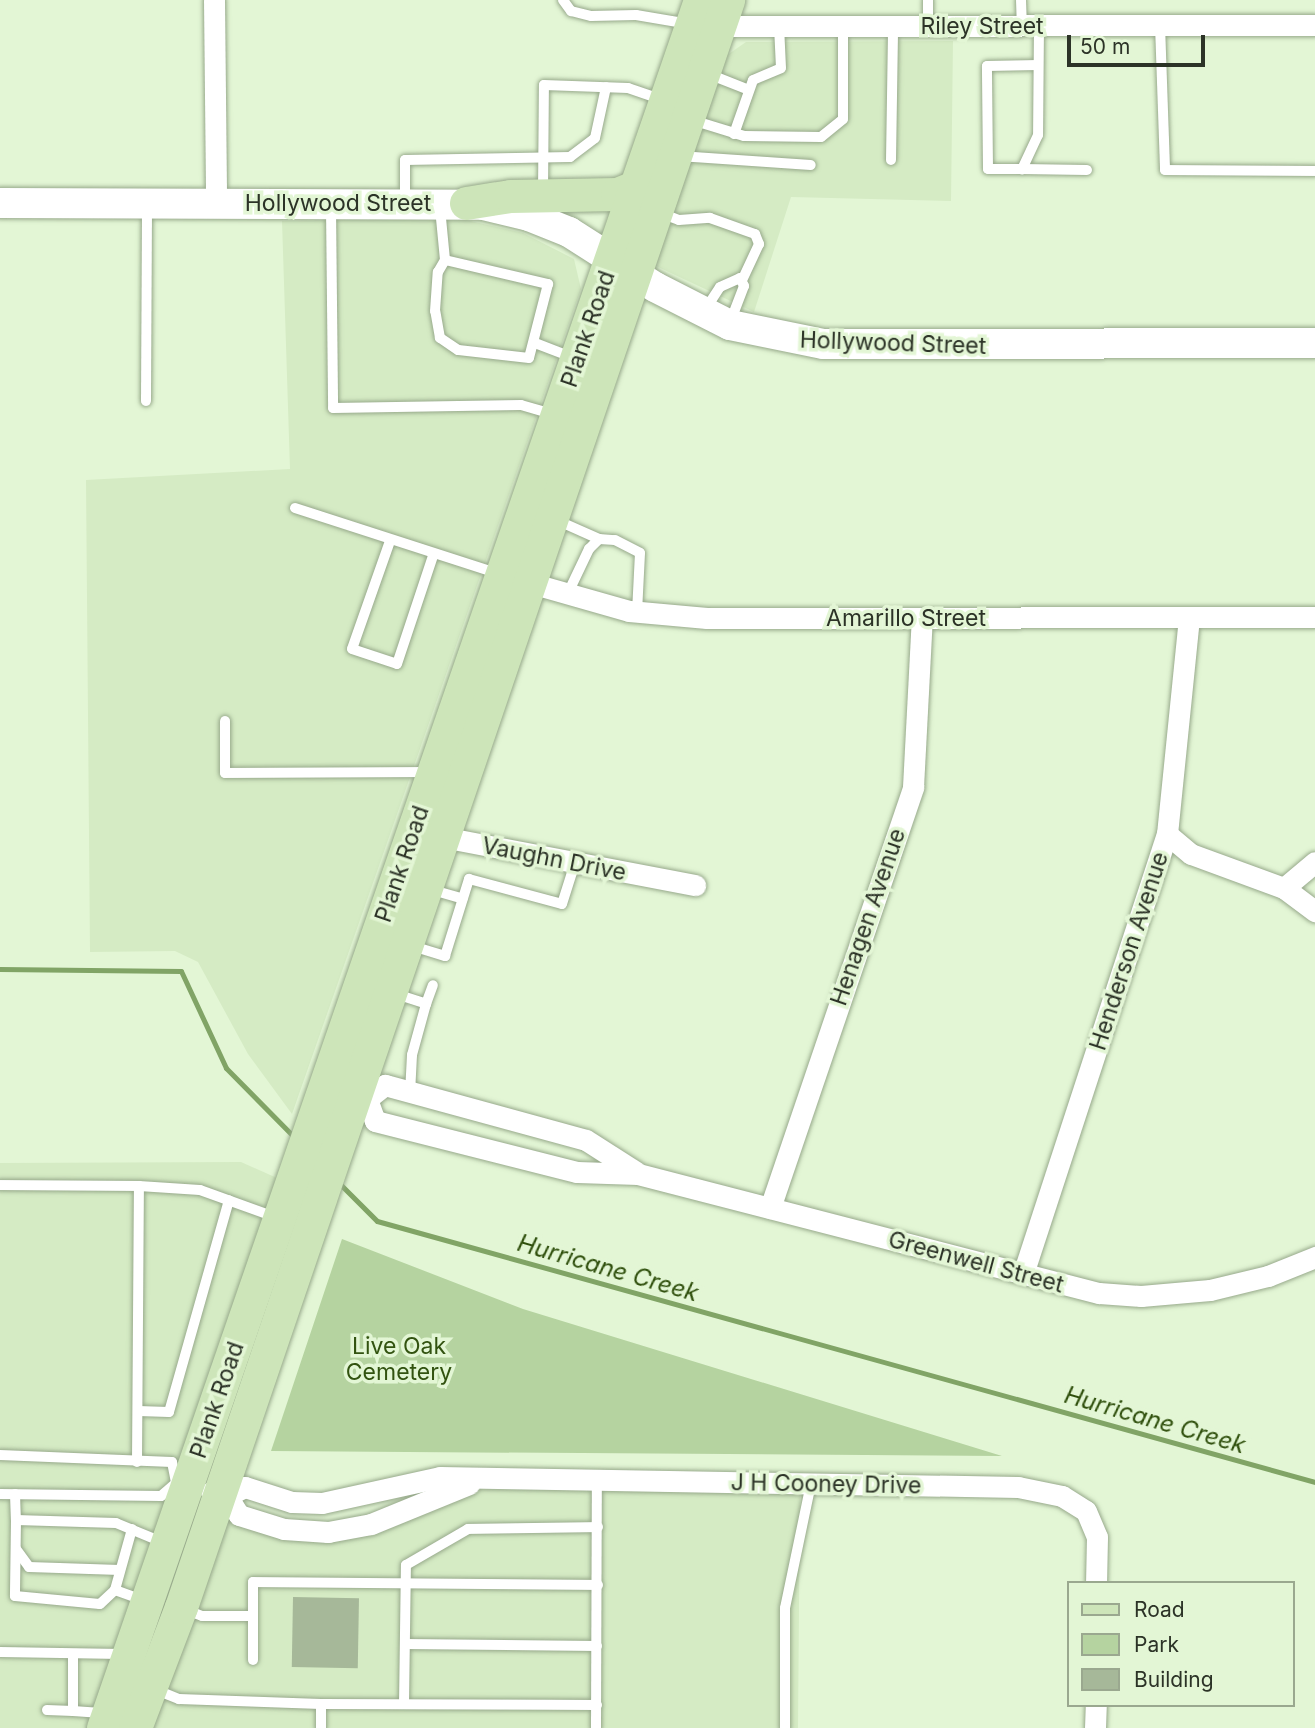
<!DOCTYPE html>
<style>
body{margin:0}
#map{position:relative;width:1315px;height:1728px;overflow:hidden;background:#e3f6d5;font-family:Inter,sans-serif}
div>[style]{position:absolute}
.built>*{inset:0;background:#d5ebc4}
.green>*{inset:0;background:#b5d3a0}
.stream>*{height:5px;margin:-2.5px;padding:0 2.5px;transform-origin:2.5px;border-radius:2.5px;background:#81a466}
.building>*{inset:0;background:#a6b899;transform-origin:0 0}
.roads{filter:drop-shadow(0 0 2px #97a98b) drop-shadow(0 0 2px #97a98b)}
.lane>*{height:10px;margin:-5px;padding:0 5px;transform-origin:5px;border-radius:5px;background:#fff}
.street>*{height:21px;margin:-10.5px;padding:0 10.5px;transform-origin:10.5px;border-radius:10.5px;background:#fff}
.secondary>*{height:30px;margin:-15px;padding:0 15px;transform-origin:15px;border-radius:15px;background:#fff}
.primary>*{height:33px;margin:-16.5px;padding:0 16.5px;transform-origin:16.5px;border-radius:16.5px;background:#cde5b9}
span{translate:-50% -50%;white-space:nowrap;text-align:center;line-height:1.15;-webkit-text-stroke:7px #e3f6d5;paint-order:stroke}
.street-label{font-size:23px;color:#2c3327}
.park-label{font-size:23px;color:#325310}
.water-label{font-size:24px;color:#2f4f0c;font-style:italic}
.legend{position:absolute;left:1067px;top:1581px;width:228px;height:126px;box-sizing:border-box;background:#e3f6d5;border:2px solid #9aa88f;margin:0;padding:9px 12px;list-style:none;font-size:21px;color:#2c3327}
.legend li{display:flex;align-items:center;gap:14px;height:35px}
.legend b{width:35px;border:2px solid #9aa88f}
.scale{position:absolute;left:1067px;top:35px;width:138px;height:32px;box-sizing:border-box;border:4px solid #2c3327;border-top:0;padding-left:9px;font-size:21px;line-height:24px;white-space:nowrap;color:#2c3327;-webkit-text-stroke:5px #e3f6d5;paint-order:stroke}
</style>
<div id="map">
<div class="built">
<i style="clip-path:polygon(953px 41px,951px 201px,791px 197px,754px 312px,656px 266px,720px 60px,746px 42px)"></i>
<i style="clip-path:polygon(457px 218px,523px 233px,574px 259px,581px 289px,292px 1114px,248px 1054px,198px 962px,175px 951px,90px 952px,86px 480px,290px 469px,282px 221px)"></i>
<i style="clip-path:polygon(241px 1162px,277px 1178px,92px 1728px,0 1728px,0 1163px)"></i>
<i style="clip-path:polygon(485px 1480px,800px 1484px,798px 1728px,140px 1728px,217px 1508px,300px 1531px,356px 1528px)"></i>
</div>
<div class="green">
<i style="clip-path:polygon(342px 1239px,523px 1309px,1002px 1456px,271px 1451px)"></i>
</div>
<div class="stream">
<i style="left:0;top:969px;width:181px;rotate:0.6deg"></i>
<i style="left:181px;top:971px;width:107px;rotate:65.1deg"></i>
<i style="left:226px;top:1068px;width:97px;rotate:45.4deg"></i>
<i style="left:338px;top:1182px;width:55px;rotate:45deg"></i>
<i style="left:377px;top:1221px;width:974px;rotate:15.55deg"></i>
</div>
<div class="building">
<i style="left:293px;top:1597px;width:66px;height:70px;rotate:1deg"></i>
</div>
<div class="roads">
<div class="lane">
<i style="left:563px;top:0;width:14px;rotate:54deg"></i>
<i style="left:571px;top:11px;width:21px;rotate:14deg"></i>
<i style="left:591px;top:16px;width:45px;rotate:-1.3deg"></i>
<i style="left:636px;top:15px;width:54px;rotate:9.6deg"></i>
<i style="left:1021px;top:0;width:26px;rotate:88deg"></i>
<i style="left:1160px;top:25px;width:145px;rotate:88deg"></i>
<i style="left:1165px;top:170px;width:150px;rotate:0.4deg"></i>
<i style="left:928px;top:26px;width:26px;rotate:-90deg"></i>
<i style="left:1039px;top:26px;width:109px;rotate:90.5deg"></i>
<i style="left:1038px;top:135px;width:38px;rotate:115deg"></i>
<i style="left:1022px;top:169px;width:65px;rotate:0.9deg"></i>
<i style="left:706px;top:73px;width:46px;rotate:21.6deg"></i>
<i style="left:692px;top:120px;width:54px;rotate:17.1deg"></i>
<i style="left:744px;top:136px;width:77px;rotate:0.7deg"></i>
<i style="left:821px;top:137px;width:28px;rotate:-39deg"></i>
<i style="left:843px;top:119px;width:93px;rotate:-90deg"></i>
<i style="left:734px;top:134px;width:57px;rotate:-70.6deg"></i>
<i style="left:753px;top:80px;width:30px;rotate:-23deg"></i>
<i style="left:781px;top:68px;width:42px;rotate:-92.7deg"></i>
<i style="left:679px;top:156px;width:132px;rotate:3.9deg"></i>
<i style="left:891px;top:160px;width:134px;rotate:-89.1deg"></i>
<i style="left:1022px;top:169px;width:34px;rotate:180deg"></i>
<i style="left:988px;top:169px;width:103px;rotate:-90.6deg"></i>
<i style="left:987px;top:66px;width:51px;rotate:-1.1deg"></i>
<i style="left:543px;top:192px;width:107px;rotate:-89.5deg"></i>
<i style="left:544px;top:85px;width:84px;rotate:2deg"></i>
<i style="left:628px;top:88px;width:37px;rotate:19deg"></i>
<i style="left:405px;top:201px;width:41px;rotate:-90deg"></i>
<i style="left:405px;top:160px;width:165px;rotate:-1deg"></i>
<i style="left:570px;top:157px;width:31px;rotate:-37deg"></i>
<i style="left:595px;top:138px;width:52px;rotate:-77.8deg"></i>
<i style="left:331px;top:207px;width:201px;rotate:89.4deg"></i>
<i style="left:333px;top:408px;width:188px;rotate:-0.9deg"></i>
<i style="left:521px;top:405px;width:32px;rotate:16deg"></i>
<i style="left:440px;top:208px;width:52px;rotate:84.5deg"></i>
<i style="left:445px;top:260px;width:106px;rotate:13.1deg"></i>
<i style="left:548px;top:284px;width:76px;rotate:104.4deg"></i>
<i style="left:529px;top:358px;width:71px;rotate:-173.6deg"></i>
<i style="left:458px;top:350px;width:22px;rotate:-146deg"></i>
<i style="left:440px;top:338px;width:27px;rotate:-100deg"></i>
<i style="left:435px;top:311px;width:39px;rotate:-86deg"></i>
<i style="left:438px;top:272px;width:14px;rotate:-60deg"></i>
<i style="left:658px;top:212px;width:22px;rotate:21deg"></i>
<i style="left:679px;top:220px;width:31px;rotate:-4deg"></i>
<i style="left:710px;top:218px;width:48px;rotate:19.6deg"></i>
<i style="left:755px;top:234px;width:11px;rotate:68deg"></i>
<i style="left:759px;top:244px;width:40px;rotate:115deg"></i>
<i style="left:705px;top:310px;width:27px;rotate:-57deg"></i>
<i style="left:720px;top:287px;width:22px;rotate:-24deg"></i>
<i style="left:740px;top:278px;width:9px;rotate:63deg"></i>
<i style="left:744px;top:286px;width:40px;rotate:111deg"></i>
<i style="left:535px;top:343px;width:40px;rotate:21deg"></i>
<i style="left:146px;top:401px;width:195px;rotate:-89.7deg"></i>
<i style="left:295px;top:508px;width:214px;rotate:17.9deg"></i>
<i style="left:554px;top:519px;width:49px;rotate:24deg"></i>
<i style="left:390px;top:541px;width:114px;rotate:109.4deg"></i>
<i style="left:352px;top:649px;width:47px;rotate:18.4deg"></i>
<i style="left:397px;top:664px;width:114px;rotate:-71.6deg"></i>
<i style="left:568px;top:593px;width:49px;rotate:-64.5deg"></i>
<i style="left:589px;top:549px;width:14px;rotate:-45deg"></i>
<i style="left:599px;top:539px;width:16px;rotate:4deg"></i>
<i style="left:615px;top:540px;width:28px;rotate:27deg"></i>
<i style="left:640px;top:553px;width:59px;rotate:92.9deg"></i>
<i style="left:225px;top:721px;width:52px;rotate:90deg"></i>
<i style="left:225px;top:773px;width:204px;rotate:-0.3deg"></i>
<i style="left:429px;top:889px;width:35px;rotate:16deg"></i>
<i style="left:409px;top:945px;width:38px;rotate:17deg"></i>
<i style="left:445px;top:956px;width:81px;rotate:-72.7deg"></i>
<i style="left:469px;top:879px;width:96px;rotate:15deg"></i>
<i style="left:562px;top:904px;width:43px;rotate:-72.4deg"></i>
<i style="left:393px;top:993px;width:35px;rotate:18deg"></i>
<i style="left:426px;top:1004px;width:53px;rotate:105.4deg"></i>
<i style="left:412px;top:1055px;width:37px;rotate:93deg"></i>
<i style="left:426px;top:1004px;width:20px;rotate:-70deg"></i>
<i style="left:0;top:1185px;width:139px;rotate:0.4deg"></i>
<i style="left:138px;top:1411px;width:31px;rotate:2deg"></i>
<i style="left:169px;top:1412px;width:220px;rotate:-74.2deg"></i>
<i style="left:0;top:1455px;width:172px;rotate:2.3deg"></i>
<i style="left:172px;top:1462px;width:21px;rotate:79deg"></i>
<i style="left:176px;top:1483px;width:20px;rotate:139deg"></i>
<i style="left:161px;top:1496px;width:161px;rotate:-179.3deg"></i>
<i style="left:137px;top:1462px;width:276px;rotate:-89.6deg"></i>
<i style="left:139px;top:1186px;width:61px;rotate:3.8deg"></i>
<i style="left:200px;top:1190px;width:80px;rotate:19.8deg"></i>
<i style="left:15px;top:1494px;width:26px;rotate:88deg"></i>
<i style="left:16px;top:1520px;width:100px;rotate:1.7deg"></i>
<i style="left:116px;top:1523px;width:52px;rotate:22.6deg"></i>
<i style="left:16px;top:1520px;width:76px;rotate:90.8deg"></i>
<i style="left:15px;top:1596px;width:85px;rotate:5.4deg"></i>
<i style="left:100px;top:1604px;width:21px;rotate:-43deg"></i>
<i style="left:132px;top:1529px;width:63px;rotate:105.6deg"></i>
<i style="left:115px;top:1590px;width:29px;rotate:20deg"></i>
<i style="left:16px;top:1549px;width:22px;rotate:54deg"></i>
<i style="left:29px;top:1567px;width:91px;rotate:1.9deg"></i>
<i style="left:184px;top:1609px;width:19px;rotate:21deg"></i>
<i style="left:202px;top:1616px;width:51px"></i>
<i style="left:405px;top:1644px;width:192px;rotate:0.6deg"></i>
<i style="left:0;top:1652px;width:122px;rotate:0.9deg"></i>
<i style="left:73px;top:1654px;width:57px;rotate:90deg"></i>
<i style="left:73px;top:1711px;width:32px;rotate:4deg"></i>
<i style="left:253px;top:1660px;width:78px;rotate:-90deg"></i>
<i style="left:253px;top:1582px;width:345px;rotate:0.5deg"></i>
<i style="left:154px;top:1689px;width:27px;rotate:22deg"></i>
<i style="left:179px;top:1699px;width:142px;rotate:2deg"></i>
<i style="left:321px;top:1704px;width:24px;rotate:90deg"></i>
<i style="left:321px;top:1704px;width:276px;rotate:0.2deg"></i>
<i style="left:404px;top:1704px;width:139px;rotate:-89.2deg"></i>
<i style="left:406px;top:1565px;width:72px;rotate:-30.1deg"></i>
<i style="left:468px;top:1529px;width:130px;rotate:-0.9deg"></i>
<i style="left:47px;top:1710px;width:26px;rotate:2deg"></i>
<i style="left:596px;top:1728px;width:247px;rotate:-89.8deg"></i>
<i style="left:785px;top:1728px;width:120px;rotate:-90deg"></i>
<i style="left:785px;top:1608px;width:127px;rotate:-78.2deg"></i>
</div>
<div class="street">
<i style="left:214px;top:0;width:203px;rotate:89.4deg"></i>
<i style="left:708px;top:26px;width:607px;rotate:-0.09deg"></i>
<i style="left:520px;top:580px;width:113px;rotate:15.9deg"></i>
<i style="left:629px;top:611px;width:78px;rotate:5.1deg"></i>
<i style="left:707px;top:618px;width:608px;rotate:-0.09deg"></i>
<i style="left:1167px;top:834px;width:31px;rotate:40deg"></i>
<i style="left:1191px;top:854px;width:99px;rotate:20.1deg"></i>
<i style="left:1284px;top:888px;width:39px;rotate:37deg"></i>
<i style="left:432px;top:835px;width:268px;rotate:10.8deg"></i>
<i style="left:1284px;top:888px;width:40px;rotate:-40deg"></i>
<i style="left:367px;top:1099px;width:23px;rotate:70deg"></i>
<i style="left:375px;top:1121px;width:208px;rotate:14.2deg"></i>
<i style="left:577px;top:1172px;width:61px;rotate:1.9deg"></i>
<i style="left:638px;top:1174px;width:476px;rotate:14.5deg"></i>
<i style="left:1099px;top:1293px;width:42px;rotate:4.1deg"></i>
<i style="left:1141px;top:1296px;width:69px;rotate:-5deg"></i>
<i style="left:1210px;top:1290px;width:60px;rotate:-13.6deg"></i>
<i style="left:1268px;top:1276px;width:51px;rotate:-22deg"></i>
<i style="left:367px;top:1099px;width:23px;rotate:-38deg"></i>
<i style="left:385px;top:1085px;width:208px;rotate:15.3deg"></i>
<i style="left:586px;top:1140px;width:59px;rotate:32.6deg"></i>
<i style="left:770px;top:1208px;width:445px;rotate:-71.2deg"></i>
<i style="left:913px;top:787px;width:169px;rotate:-87deg"></i>
<i style="left:1023px;top:1274px;width:463px;rotate:-71.9deg"></i>
<i style="left:1167px;top:834px;width:217px;rotate:-84.2deg"></i>
<i style="left:211px;top:1492px;width:16px;rotate:14deg"></i>
<i style="left:227px;top:1496px;width:20px;rotate:-27deg"></i>
<i style="left:245px;top:1487px;width:49px;rotate:17.7deg"></i>
<i style="left:292px;top:1502px;width:30px;rotate:2deg"></i>
<i style="left:322px;top:1503px;width:121px;rotate:-12.4deg"></i>
<i style="left:440px;top:1477px;width:578px;rotate:0.99deg"></i>
<i style="left:1018px;top:1487px;width:45px;rotate:11.6deg"></i>
<i style="left:1062px;top:1496px;width:28px;rotate:32deg"></i>
<i style="left:1086px;top:1511px;width:28px;rotate:67deg"></i>
<i style="left:1097px;top:1537px;width:46px;rotate:91.2deg"></i>
<i style="left:227px;top:1496px;width:22px;rotate:58deg"></i>
<i style="left:239px;top:1515px;width:47px;rotate:17.3deg"></i>
<i style="left:284px;top:1529px;width:44px;rotate:3.9deg"></i>
<i style="left:328px;top:1532px;width:44px;rotate:-10.5deg"></i>
<i style="left:371px;top:1524px;width:106px;rotate:-22.2deg"></i>
<i style="left:1095px;top:1728px;width:23px;rotate:-88deg"></i>
</div>
<div class="secondary">
<i style="left:0;top:203px;width:483px;rotate:0.2deg"></i>
<i style="left:483px;top:205px;width:47px;rotate:13.4deg"></i>
<i style="left:529px;top:216px;width:43px;rotate:21.8deg"></i>
<i style="left:569px;top:232px;width:102px;rotate:32.6deg"></i>
<i style="left:655px;top:287px;width:84px;rotate:26.9deg"></i>
<i style="left:730px;top:325px;width:95px;rotate:11.5deg"></i>
<i style="left:823px;top:344px;width:492px;rotate:-0.1deg"></i>
</div>
<div class="primary">
<i style="left:466px;top:203px;width:45px;rotate:-9deg"></i>
<i style="left:510px;top:196px;width:107px;rotate:-1.1deg"></i>
<i style="left:617px;top:194px;width:22px;rotate:-22deg"></i>
<i style="left:103px;top:1728px;width:1828px;rotate:-70.94deg"></i>
<i style="left:135px;top:1728px;width:129px;rotate:-69.2deg"></i>
<i style="left:181px;top:1607px;width:1698px;rotate:-71.2deg"></i>
</div>
</div>
<div class="street-label">
<span style="left:982px;top:26px">Riley Street</span>
<span style="left:338px;top:203px">Hollywood Street</span>
<span style="left:588px;top:329px;rotate:-71deg">Plank Road</span>
<span style="left:893px;top:343px;rotate:2deg">Hollywood Street</span>
<span style="left:906px;top:618px">Amarillo Street</span>
<span style="left:554px;top:859px;rotate:11deg">Vaughn Drive</span>
<span style="left:402px;top:864px;rotate:-71deg">Plank Road</span>
<span style="left:868px;top:917px;rotate:-71deg">Henagen Avenue</span>
<span style="left:1129px;top:951px;rotate:-72deg">Henderson Avenue</span>
<span style="left:976px;top:1262px;rotate:15deg">Greenwell Street</span>
<span style="left:217px;top:1400px;rotate:-71deg">Plank Road</span>
<span style="left:826px;top:1484px;rotate:1deg">J H Cooney Drive</span>
</div>
<div class="park-label">
<span style="left:399px;top:1359px">Live Oak<br>Cemetery</span>
</div>
<div class="water-label">
<span style="left:608px;top:1268px;rotate:16deg">Hurricane Creek</span>
<span style="left:1155px;top:1420px;rotate:16deg">Hurricane Creek</span>
</div>
<ul class="legend">
<li><b style="height:9px;background:#cde5b9"></b>Road</li>
<li><b style="height:19px;background:#b5d3a0"></b>Park</li>
<li><b style="height:19px;background:#a6b899"></b>Building</li>
</ul>
<div class="scale">50 m</div>
</div>
